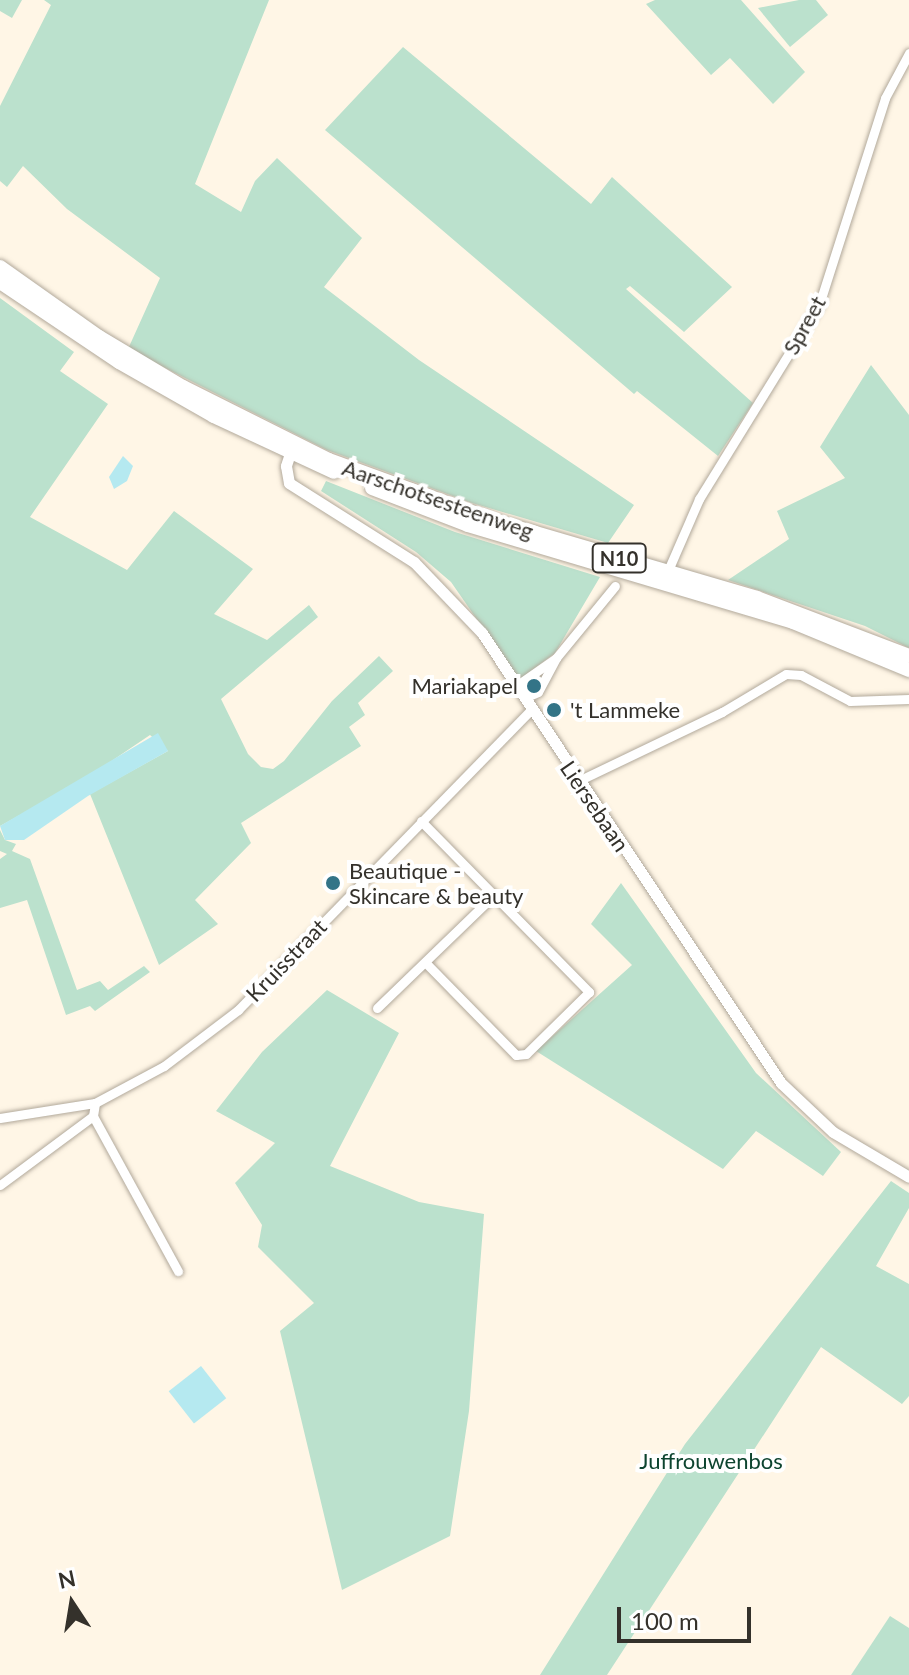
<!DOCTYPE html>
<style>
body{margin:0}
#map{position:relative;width:909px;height:1675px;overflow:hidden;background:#fff6e6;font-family:Lato,sans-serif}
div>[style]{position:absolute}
.green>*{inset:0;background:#bbe1cd}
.water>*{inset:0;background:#b5e9f0;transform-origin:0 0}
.roads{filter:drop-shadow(0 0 2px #b2a99b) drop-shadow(0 0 2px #b2a99b)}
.minor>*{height:9px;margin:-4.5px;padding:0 4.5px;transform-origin:4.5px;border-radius:4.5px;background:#fff}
.tertiary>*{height:11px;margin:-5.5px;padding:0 5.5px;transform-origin:5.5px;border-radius:5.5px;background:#fff}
.primary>*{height:14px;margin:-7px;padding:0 7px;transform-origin:7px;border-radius:7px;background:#fff}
.dots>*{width:22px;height:22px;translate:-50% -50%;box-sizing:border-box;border:4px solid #fff;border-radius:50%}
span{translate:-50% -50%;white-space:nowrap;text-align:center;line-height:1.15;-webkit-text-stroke:8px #fff;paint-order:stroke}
.shield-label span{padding:2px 6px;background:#fff;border:2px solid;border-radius:6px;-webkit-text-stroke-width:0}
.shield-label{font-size:20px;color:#34312b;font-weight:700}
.street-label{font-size:22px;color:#34312b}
.poi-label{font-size:22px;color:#34312b}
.right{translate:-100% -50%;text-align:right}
.left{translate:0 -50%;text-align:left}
.park-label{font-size:22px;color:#0d442f}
.north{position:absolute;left:32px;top:1563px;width:80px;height:80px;-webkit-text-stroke:6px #fff;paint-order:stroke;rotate:348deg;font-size:22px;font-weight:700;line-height:32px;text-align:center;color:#34312b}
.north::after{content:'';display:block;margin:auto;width:28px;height:36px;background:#34312b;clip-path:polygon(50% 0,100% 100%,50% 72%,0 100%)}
.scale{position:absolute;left:617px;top:1607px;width:134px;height:36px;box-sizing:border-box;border:4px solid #34312b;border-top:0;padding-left:10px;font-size:24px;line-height:28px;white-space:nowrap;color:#34312b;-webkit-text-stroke:6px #fff;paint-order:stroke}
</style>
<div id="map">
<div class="green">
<i style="clip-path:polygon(0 0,22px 0,12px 18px,0 11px)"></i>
<i style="clip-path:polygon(44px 0,269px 0,195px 184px,241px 212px,255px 181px,277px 158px,362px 238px,324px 287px,419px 360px,634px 505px,608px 543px,472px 503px,327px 450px,128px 349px,160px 278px,67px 209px,23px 166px,7px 187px,0 181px,0 106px,51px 5px)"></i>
<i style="clip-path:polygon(655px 0,741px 0,805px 72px,773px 104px,730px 58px,711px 75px,646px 4px)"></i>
<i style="clip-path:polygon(799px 0,816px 0,828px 15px,790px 47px,758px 8px)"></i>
<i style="clip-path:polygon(403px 47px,591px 204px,612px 177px,732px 287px,684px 332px,630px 286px,626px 289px,753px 403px,718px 456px,637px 391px,634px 394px,325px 130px)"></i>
<i style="clip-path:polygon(0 298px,74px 352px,60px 371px,108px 404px,30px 517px,127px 570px,174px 511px,253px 569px,214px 614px,267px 640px,309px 605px,318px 617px,221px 699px,248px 754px,261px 767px,273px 769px,284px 761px,332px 701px,379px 656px,393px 671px,358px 703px,365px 715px,349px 727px,361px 746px,241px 823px,251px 843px,195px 900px,218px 924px,159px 965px,90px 794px,168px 751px,150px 735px,82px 781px,0 826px)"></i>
<i style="clip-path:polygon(871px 365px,909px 415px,909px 648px,865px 626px,728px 580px,789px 539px,777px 511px,845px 478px,820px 447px)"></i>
<i style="clip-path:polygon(326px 481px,455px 532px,600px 577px,555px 653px,519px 680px,451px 582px,416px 552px,321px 491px)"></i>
<i style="clip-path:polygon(0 830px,5px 840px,16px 844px,12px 851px,30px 859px,77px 990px,100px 981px,108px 990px,144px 966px,150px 972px,95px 1011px,90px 1006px,66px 1015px,27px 900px,0 908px,0 859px,7px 854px,0 851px)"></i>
<i style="clip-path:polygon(621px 883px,756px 1073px,841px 1152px,823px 1176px,756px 1131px,723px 1169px,536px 1051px,632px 965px,591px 924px)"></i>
<i style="clip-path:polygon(327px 990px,399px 1033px,330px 1166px,419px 1202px,484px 1214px,469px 1411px,450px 1536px,342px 1590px,280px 1331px,314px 1303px,258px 1247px,262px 1225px,235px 1183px,275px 1143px,216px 1111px,262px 1052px)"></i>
<i style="clip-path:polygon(891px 1181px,909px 1193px,909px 1208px,876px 1266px,909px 1284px,909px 1396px,902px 1404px,821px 1347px,607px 1675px,540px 1675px,685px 1444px)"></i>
<i style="clip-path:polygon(890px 1616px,909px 1628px,909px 1675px,851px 1675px)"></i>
</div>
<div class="water">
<i style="clip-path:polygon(123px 456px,133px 466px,127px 481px,114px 489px,109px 477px)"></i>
<i style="clip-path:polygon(158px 733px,168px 751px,88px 796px,24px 840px,5px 840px,0 826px)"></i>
<i style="left:201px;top:1366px;width:41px;height:41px;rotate:52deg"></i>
</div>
<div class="roads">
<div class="minor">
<i style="left:666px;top:575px;width:83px;rotate:-66.5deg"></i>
<i style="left:699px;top:499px;width:228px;rotate:-58.3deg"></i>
<i style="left:819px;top:305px;width:217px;rotate:-72.3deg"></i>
<i style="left:885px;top:98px;width:51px;rotate:-61.9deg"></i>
<i style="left:516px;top:686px;width:49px;rotate:-35deg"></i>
<i style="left:556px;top:658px;width:93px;rotate:-50.7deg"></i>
<i style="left:524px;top:698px;width:15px;rotate:-23deg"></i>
<i style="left:538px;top:692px;width:38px;rotate:-62deg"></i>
<i style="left:578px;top:781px;width:160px;rotate:-25.6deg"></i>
<i style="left:722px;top:712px;width:74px;rotate:-30.7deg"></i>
<i style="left:786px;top:674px;width:15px;rotate:4deg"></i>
<i style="left:801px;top:675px;width:55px;rotate:28deg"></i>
<i style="left:850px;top:701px;width:59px;rotate:-1.9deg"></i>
<i style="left:421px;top:821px;width:240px;rotate:45.5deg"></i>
<i style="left:589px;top:992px;width:88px;rotate:135.5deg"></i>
<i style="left:526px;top:1054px;width:10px;rotate:174deg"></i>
<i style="left:516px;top:1055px;width:130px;rotate:-134.4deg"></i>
<i style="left:377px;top:1008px;width:163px;rotate:-44deg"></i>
<i style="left:93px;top:1116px;width:177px;rotate:61.3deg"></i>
<i style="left:0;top:1118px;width:96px;rotate:-9deg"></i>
<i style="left:0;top:1185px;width:116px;rotate:-36.6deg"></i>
<i style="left:93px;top:1116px;width:13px;rotate:-81deg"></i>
<i style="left:95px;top:1103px;width:78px;rotate:-28.2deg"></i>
<i style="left:164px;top:1066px;width:93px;rotate:-37.1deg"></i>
<i style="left:238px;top:1010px;width:419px;rotate:-45.7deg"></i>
</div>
<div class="tertiary">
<i style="left:293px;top:444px;width:23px;rotate:108deg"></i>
<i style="left:286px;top:466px;width:17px;rotate:80deg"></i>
<i style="left:289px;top:483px;width:148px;rotate:32.3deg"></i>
<i style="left:414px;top:562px;width:98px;rotate:46.2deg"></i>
<i style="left:482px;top:633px;width:540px;rotate:56.4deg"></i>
<i style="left:781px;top:1083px;width:71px;rotate:43.3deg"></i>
<i style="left:833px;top:1132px;width:88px;rotate:30.6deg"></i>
</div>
<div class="primary">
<i style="left:0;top:267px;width:121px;rotate:35.3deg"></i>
<i style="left:99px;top:337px;width:98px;rotate:30.8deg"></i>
<i style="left:183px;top:387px;width:163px;rotate:26.6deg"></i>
<i style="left:329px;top:460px;width:190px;rotate:20deg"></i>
<i style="left:508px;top:525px;width:259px;rotate:16.3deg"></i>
<i style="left:757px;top:598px;width:163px;rotate:20.9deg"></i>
<i style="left:0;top:282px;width:143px;rotate:33.9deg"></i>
<i style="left:119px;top:362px;width:109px;rotate:29.6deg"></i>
<i style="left:214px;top:416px;width:132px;rotate:25deg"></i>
<i style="left:372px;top:488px;width:103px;rotate:21.1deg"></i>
<i style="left:468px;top:525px;width:339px;rotate:16.6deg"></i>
<i style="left:793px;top:622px;width:126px;rotate:22.5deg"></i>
</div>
</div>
<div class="dots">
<i style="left:534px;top:686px;background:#337487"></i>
<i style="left:554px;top:710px;background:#337487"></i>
<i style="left:333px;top:883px;background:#337487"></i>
</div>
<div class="shield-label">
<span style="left:619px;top:558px">N10</span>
</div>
<div class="street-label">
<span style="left:804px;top:325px;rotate:-61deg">Spreet</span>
<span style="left:438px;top:499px;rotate:19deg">Aarschotsesteenweg</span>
<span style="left:595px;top:806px;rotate:56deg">Liersebaan</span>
<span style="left:286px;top:960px;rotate:-46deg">Kruisstraat</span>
</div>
<div class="poi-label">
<span class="right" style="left:518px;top:686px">Mariakapel</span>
<span class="left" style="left:570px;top:710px">'t Lammeke</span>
<span class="left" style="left:349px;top:883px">Beautique -<br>Skincare &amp; beauty</span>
</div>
<div class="park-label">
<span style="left:711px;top:1461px">Juffrouwenbos</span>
</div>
<div class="north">N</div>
<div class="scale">100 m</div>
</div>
